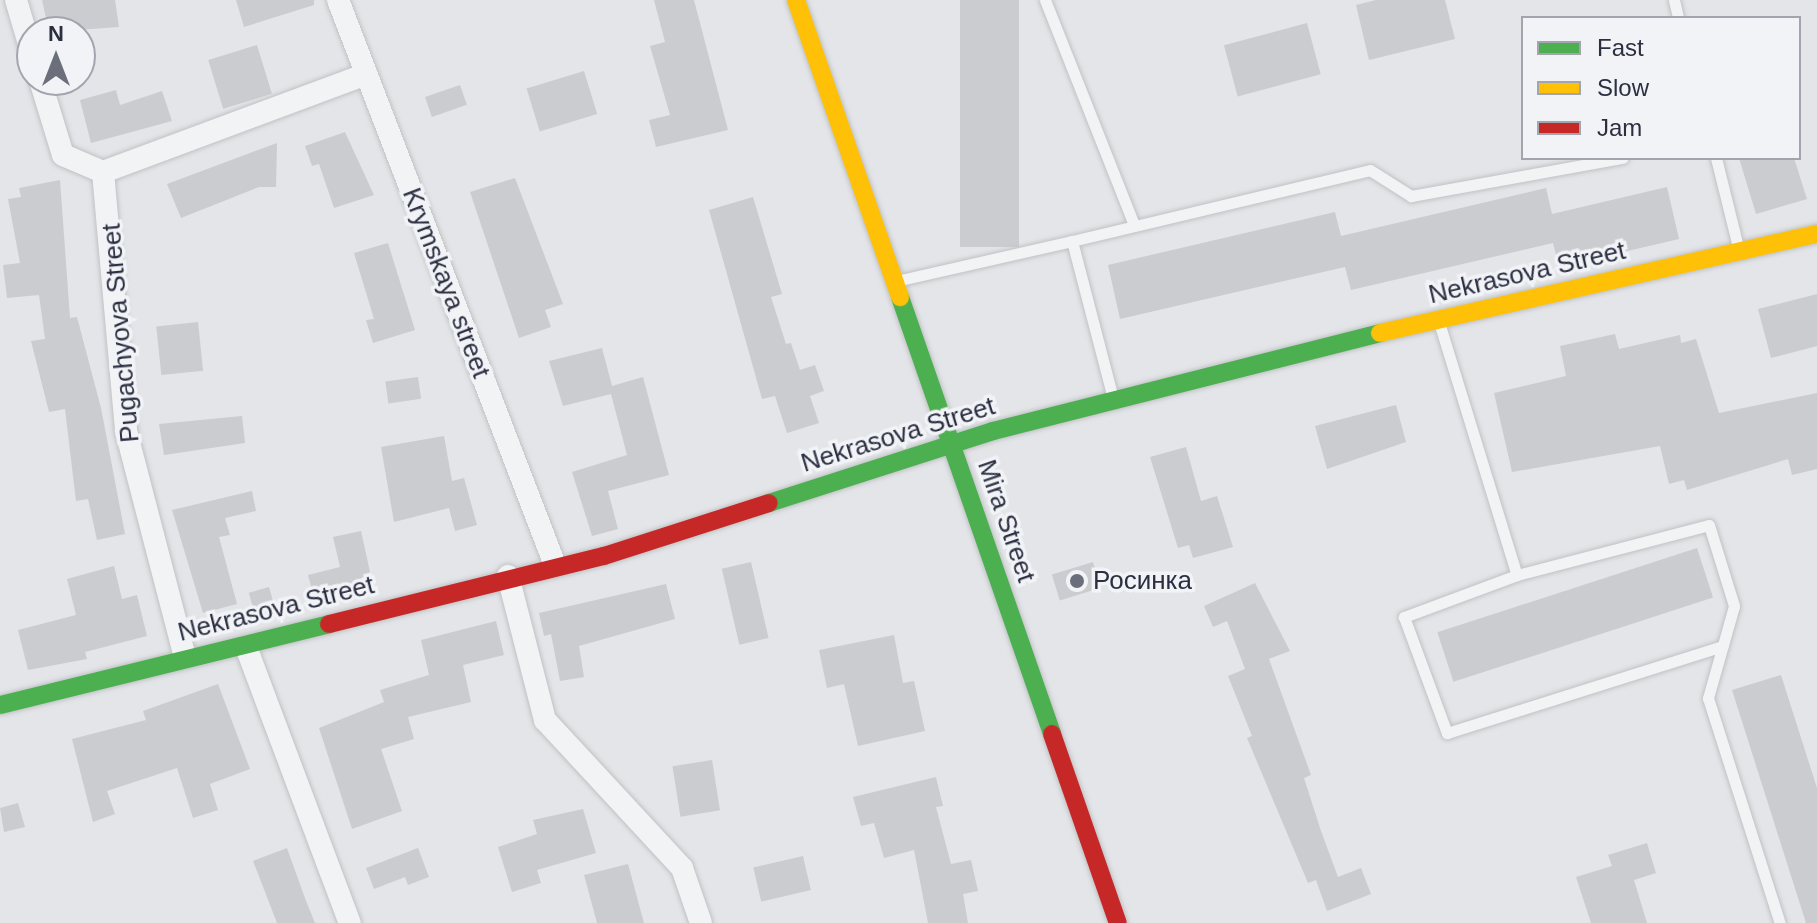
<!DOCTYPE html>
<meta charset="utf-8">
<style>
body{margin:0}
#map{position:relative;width:1817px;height:923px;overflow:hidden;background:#e3e5e8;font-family:Arial,sans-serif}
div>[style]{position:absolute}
.building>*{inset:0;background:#caccd0;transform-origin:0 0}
.roads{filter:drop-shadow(0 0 2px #c0c2c4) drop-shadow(0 0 2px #c0c2c4)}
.lane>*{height:11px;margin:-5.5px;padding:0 5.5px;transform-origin:5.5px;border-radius:5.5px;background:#f2f3f5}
.street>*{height:22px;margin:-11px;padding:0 11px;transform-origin:11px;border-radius:11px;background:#f2f3f5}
.fast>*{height:18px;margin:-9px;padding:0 9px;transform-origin:9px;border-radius:9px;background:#4caf50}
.slow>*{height:18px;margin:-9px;padding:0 9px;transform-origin:9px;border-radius:9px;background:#ffc107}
.jam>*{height:18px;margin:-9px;padding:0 9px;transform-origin:9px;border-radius:9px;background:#c62828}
.dots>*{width:22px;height:22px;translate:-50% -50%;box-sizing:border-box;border:4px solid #f1f3f7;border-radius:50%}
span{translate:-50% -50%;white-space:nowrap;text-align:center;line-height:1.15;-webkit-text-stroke:7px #f1f3f7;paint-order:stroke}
.street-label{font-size:26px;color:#2b2f40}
.poi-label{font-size:26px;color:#2b2f40}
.left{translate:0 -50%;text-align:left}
.legend{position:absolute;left:1521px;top:16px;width:280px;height:144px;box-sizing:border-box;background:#f1f3f7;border:2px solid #a2a5ae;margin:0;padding:10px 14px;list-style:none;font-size:24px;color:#2b2f40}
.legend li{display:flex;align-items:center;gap:16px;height:40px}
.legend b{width:40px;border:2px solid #a2a5ae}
.north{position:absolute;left:16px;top:16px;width:80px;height:80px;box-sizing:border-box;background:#f1f3f7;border:2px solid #a2a5ae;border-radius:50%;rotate:0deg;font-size:22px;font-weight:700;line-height:32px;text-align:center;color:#2b2f40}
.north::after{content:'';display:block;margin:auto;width:28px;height:36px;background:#6b6f7b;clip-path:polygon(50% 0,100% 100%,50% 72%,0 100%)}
</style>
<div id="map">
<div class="building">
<i style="clip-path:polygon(42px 0,115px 0,119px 27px,49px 32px)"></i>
<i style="clip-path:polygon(236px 0,314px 0,314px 5px,244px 27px)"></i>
<i style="clip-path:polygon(654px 0,694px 0,728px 130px,656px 147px,649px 120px,670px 115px,650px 46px,665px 42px)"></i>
<i style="left:960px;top:0;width:59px;height:247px"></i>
<i style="clip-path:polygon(1376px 0,1445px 0,1455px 39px,1369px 60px,1356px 5px)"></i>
<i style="left:1307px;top:23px;width:53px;height:86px;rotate:75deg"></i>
<i style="left:257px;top:45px;width:51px;height:51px;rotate:73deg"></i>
<i style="left:584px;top:71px;width:45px;height:60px;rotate:73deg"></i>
<i style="left:460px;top:85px;width:21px;height:37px;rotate:71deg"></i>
<i style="clip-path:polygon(116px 90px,120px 105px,162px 91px,172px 121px,91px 143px,80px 100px)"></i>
<i style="clip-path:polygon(345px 132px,374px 195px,334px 208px,319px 164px,312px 166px,305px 146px)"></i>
<i style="clip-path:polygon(277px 143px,276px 187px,259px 187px,181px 218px,167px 184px)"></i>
<i style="clip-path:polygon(1739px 158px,1794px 158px,1807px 199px,1756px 214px)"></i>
<i style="clip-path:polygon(515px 178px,563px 304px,545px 310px,551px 327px,519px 338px,470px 192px)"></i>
<i style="clip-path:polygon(60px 180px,70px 318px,77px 317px,101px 408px,125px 534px,97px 540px,88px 499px,76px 501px,65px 409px,49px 412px,31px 341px,45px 339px,39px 295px,7px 298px,3px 265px,20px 263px,8px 199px,21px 197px,19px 188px)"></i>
<i style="clip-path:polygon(1667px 187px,1679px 239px,1559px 267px,1553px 243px,1351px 290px,1345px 267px,1120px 319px,1108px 265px,1335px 212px,1341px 236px,1546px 188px,1552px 214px)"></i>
<i style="clip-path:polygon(753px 197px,782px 294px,771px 297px,786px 344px,791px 343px,800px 370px,815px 365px,824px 391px,810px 396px,819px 423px,787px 433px,775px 396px,762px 399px,709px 210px)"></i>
<i style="clip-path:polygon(388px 243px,415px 330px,373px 343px,366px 320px,374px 319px,354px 253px)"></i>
<i style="clip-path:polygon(1817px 294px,1817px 346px,1771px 358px,1758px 309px)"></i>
<i style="left:198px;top:322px;width:49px;height:42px;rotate:84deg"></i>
<i style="clip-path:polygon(1615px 334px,1619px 349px,1680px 335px,1681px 343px,1696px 339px,1719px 413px,1817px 393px,1817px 469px,1792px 475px,1788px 459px,1687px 490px,1684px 480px,1669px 484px,1660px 446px,1512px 472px,1494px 393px,1566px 376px,1560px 346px)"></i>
<i style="clip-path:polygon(602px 348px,612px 386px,643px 377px,669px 475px,608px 491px,618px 529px,592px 536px,572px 472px,627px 455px,611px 394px,563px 406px,549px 361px)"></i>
<i style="left:418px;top:377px;width:22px;height:33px;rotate:82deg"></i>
<i style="clip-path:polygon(1396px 405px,1406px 442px,1327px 469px,1315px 426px)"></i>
<i style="clip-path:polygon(242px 416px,245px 443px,164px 455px,159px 424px)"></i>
<i style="clip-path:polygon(444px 436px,452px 481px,464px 478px,477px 525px,455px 531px,449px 508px,394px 522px,381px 447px)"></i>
<i style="clip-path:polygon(1186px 447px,1201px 501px,1217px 496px,1233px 547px,1193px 558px,1189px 545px,1178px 548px,1150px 457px)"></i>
<i style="clip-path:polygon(252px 491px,256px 511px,225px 518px,230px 535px,219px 537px,237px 604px,203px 613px,172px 510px)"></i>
<i style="clip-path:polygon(361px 531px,372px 581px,313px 594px,308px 575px,340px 567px,333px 537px)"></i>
<i style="left:1697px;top:548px;width:52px;height:273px;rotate:72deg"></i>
<i style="left:751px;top:562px;width:78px;height:30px;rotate:77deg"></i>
<i style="left:1093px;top:562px;width:27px;height:43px;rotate:73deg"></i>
<i style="clip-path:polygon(114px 566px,122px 599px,137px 595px,147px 636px,85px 652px,87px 659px,28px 670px,18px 630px,76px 615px,67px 579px)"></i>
<i style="clip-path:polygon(1255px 583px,1290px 651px,1269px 659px,1311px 775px,1304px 778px,1321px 831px,1338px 877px,1361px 868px,1371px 894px,1327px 911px,1316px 880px,1308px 883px,1247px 738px,1252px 736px,1228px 676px,1245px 669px,1227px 621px,1213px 627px,1204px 606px)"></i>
<i style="clip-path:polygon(666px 584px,675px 619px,579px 646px,584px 677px,560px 681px,551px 634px,544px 636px,539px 613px)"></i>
<i style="left:269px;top:587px;width:26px;height:21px;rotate:74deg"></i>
<i style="clip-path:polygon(496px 621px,504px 655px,463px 665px,471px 702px,408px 717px,414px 739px,381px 749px,402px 811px,352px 829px,319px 728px,384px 702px,380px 690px,429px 675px,421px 640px)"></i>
<i style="clip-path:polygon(894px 635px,903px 683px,914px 681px,925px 731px,858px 746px,844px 684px,827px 688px,819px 650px)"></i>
<i style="clip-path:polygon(1781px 675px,1817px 788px,1817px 923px,1806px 923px,1732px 690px)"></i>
<i style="clip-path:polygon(218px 684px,250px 769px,210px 784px,218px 810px,193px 818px,177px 768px,107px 791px,115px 814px,93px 822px,72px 739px,146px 720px,143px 711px)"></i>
<i style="left:712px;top:760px;width:51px;height:40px;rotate:81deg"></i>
<i style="clip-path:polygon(936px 777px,943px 806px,936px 807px,951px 864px,971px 860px,978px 891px,963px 894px,968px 923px,928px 923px,914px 850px,884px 858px,874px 823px,861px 826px,853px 797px)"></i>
<i style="clip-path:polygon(18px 803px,25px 827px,4px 832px,0 808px)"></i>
<i style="clip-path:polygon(583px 809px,596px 853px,537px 870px,541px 883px,512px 892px,498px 847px,537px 834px,533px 820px)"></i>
<i style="clip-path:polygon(1647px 843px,1656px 873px,1634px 880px,1647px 923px,1591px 923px,1576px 877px,1612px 866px,1608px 855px)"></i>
<i style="clip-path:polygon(287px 848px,306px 901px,315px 923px,277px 923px,253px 861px)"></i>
<i style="clip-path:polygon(418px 848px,429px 877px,408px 885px,405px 877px,374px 889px,366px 868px)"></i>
<i style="left:803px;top:856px;width:35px;height:51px;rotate:77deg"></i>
<i style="clip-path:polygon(628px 864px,644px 923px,597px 923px,584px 875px)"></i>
</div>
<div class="roads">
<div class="lane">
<i style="left:1045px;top:0;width:242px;rotate:68.4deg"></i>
<i style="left:1674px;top:0;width:18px;rotate:77deg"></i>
<i style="left:1716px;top:158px;width:96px;rotate:76.1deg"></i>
<i style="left:1072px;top:241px;width:306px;rotate:-13.4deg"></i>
<i style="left:1370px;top:170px;width:49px;rotate:32.4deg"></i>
<i style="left:1411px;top:196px;width:215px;rotate:-10.2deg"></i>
<i style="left:896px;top:281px;width:180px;rotate:-12.8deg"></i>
<i style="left:1072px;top:241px;width:162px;rotate:75.4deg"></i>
<i style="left:1438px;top:319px;width:268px;rotate:72.9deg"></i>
<i style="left:1517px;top:575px;width:198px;rotate:-14.6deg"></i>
<i style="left:1709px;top:525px;width:85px;rotate:72.8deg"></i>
<i style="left:1734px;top:606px;width:96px;rotate:105.8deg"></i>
<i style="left:1708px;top:698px;width:236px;rotate:72.3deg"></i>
<i style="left:1517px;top:575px;width:121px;rotate:159.6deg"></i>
<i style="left:1404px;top:617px;width:124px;rotate:69.7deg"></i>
<i style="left:1447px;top:733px;width:289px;rotate:-17.5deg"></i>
</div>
<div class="street">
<i style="left:16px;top:0;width:56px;rotate:73.5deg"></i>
<i style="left:338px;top:0;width:605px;rotate:68.99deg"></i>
<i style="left:40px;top:80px;width:78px;rotate:73deg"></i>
<i style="left:63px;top:155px;width:43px;rotate:23deg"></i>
<i style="left:103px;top:172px;width:260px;rotate:84.9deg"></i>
<i style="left:126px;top:431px;width:234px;rotate:75.4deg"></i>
<i style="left:103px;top:172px;width:281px;rotate:-20.4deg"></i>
<i style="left:508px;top:576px;width:149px;rotate:75.6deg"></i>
<i style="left:545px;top:720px;width:202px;rotate:47.2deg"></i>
<i style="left:682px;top:868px;width:58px;rotate:70.9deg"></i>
<i style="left:246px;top:647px;width:295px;rotate:69.4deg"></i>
</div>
<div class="fast">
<i style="left:900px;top:297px;width:463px;rotate:70.8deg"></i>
<i style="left:769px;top:503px;width:235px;rotate:-17.8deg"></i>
<i style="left:993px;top:431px;width:399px;rotate:-14.2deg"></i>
<i style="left:0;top:705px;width:339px;rotate:-13.8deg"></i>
</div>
<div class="slow">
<i style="left:796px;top:0;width:315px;rotate:70.7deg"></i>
<i style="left:1380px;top:333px;width:448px;rotate:-12.8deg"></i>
</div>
<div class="jam">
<i style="left:329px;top:624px;width:283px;rotate:-13.9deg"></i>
<i style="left:604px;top:556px;width:173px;rotate:-17.8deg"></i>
<i style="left:1052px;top:734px;width:200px;rotate:70.8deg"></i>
</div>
</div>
<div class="dots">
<i style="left:1077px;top:581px;background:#6b6f7b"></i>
</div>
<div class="street-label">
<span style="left:1527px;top:273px;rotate:-13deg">Nekrasova Street</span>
<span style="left:446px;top:283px;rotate:69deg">Krymskaya street</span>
<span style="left:121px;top:333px;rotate:-95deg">Pugachyova Street</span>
<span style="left:898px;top:435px;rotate:-17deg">Nekrasova Street</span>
<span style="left:1006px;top:521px;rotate:71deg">Mira Street</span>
<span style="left:276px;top:609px;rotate:-14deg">Nekrasova Street</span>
</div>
<div class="poi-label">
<span class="left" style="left:1093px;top:581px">Росинка</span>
</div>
<ul class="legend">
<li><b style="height:10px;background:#4caf50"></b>Fast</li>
<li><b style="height:10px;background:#ffc107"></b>Slow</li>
<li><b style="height:10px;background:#c62828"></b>Jam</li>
</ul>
<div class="north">N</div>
</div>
